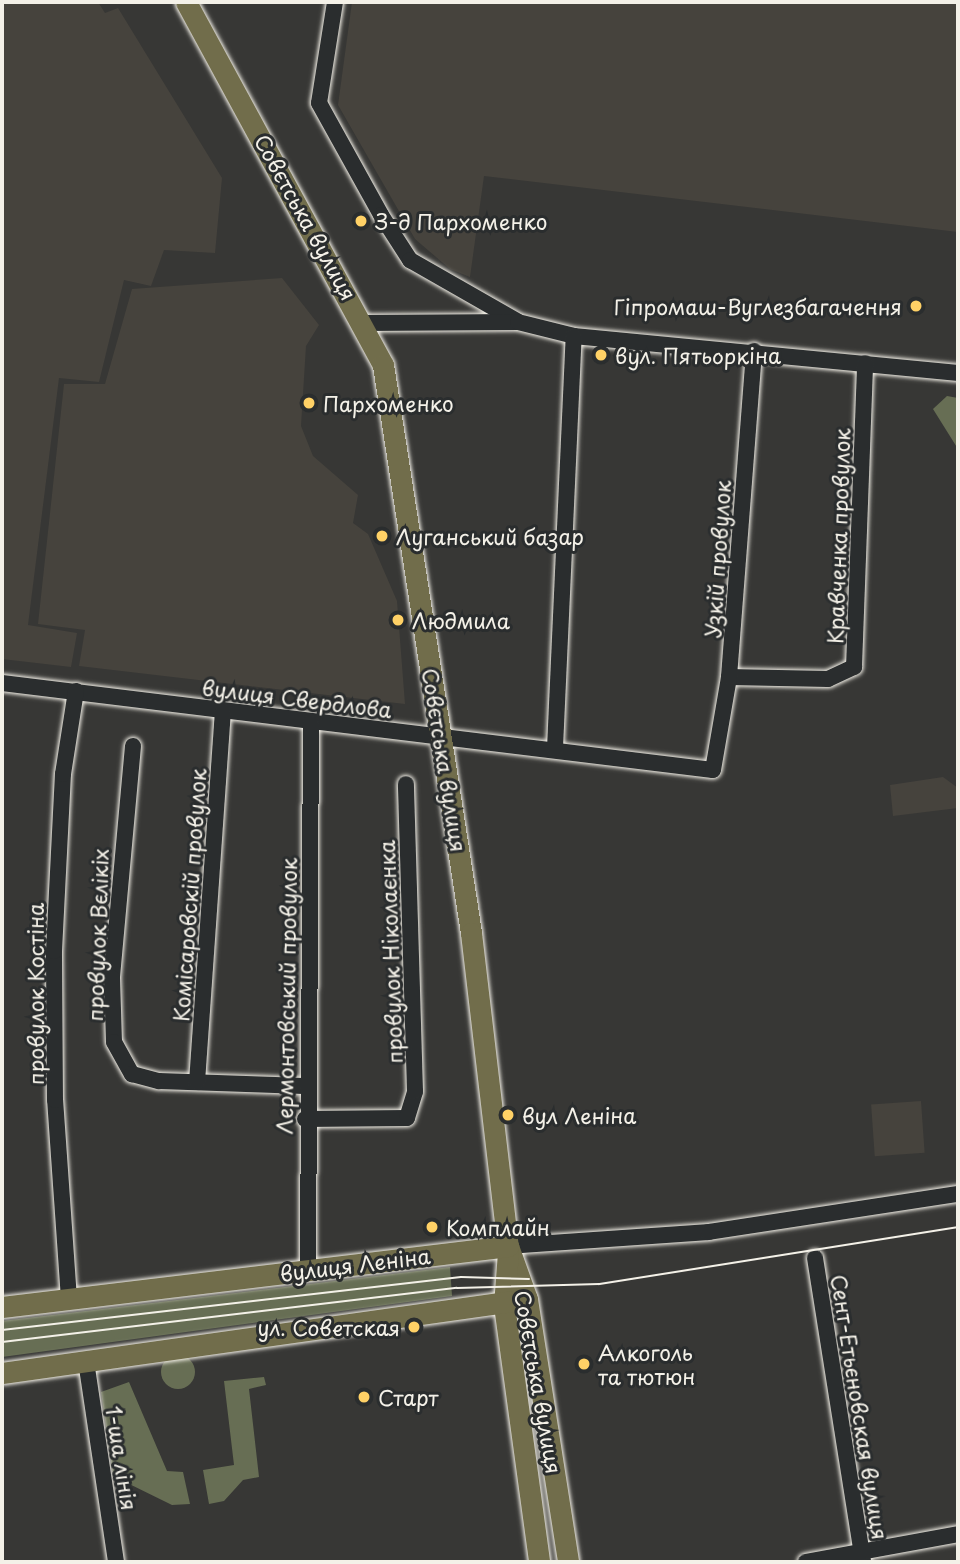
<!DOCTYPE html>
<meta charset="utf-8">
<style>
body{margin:0}
#map{position:relative;width:960px;height:1564px;overflow:hidden;background:#373735;font-family:"Playpen Sans",sans-serif}
div>[style]{position:absolute}
.built>*{inset:0;background:#46433d;transform-origin:0 0}
.green>*{inset:0;background:#676e54}
.round{border-radius:50%}
.roads{filter:drop-shadow(0 0 2px #f4f1e8) drop-shadow(0 0 2px #f4f1e8)}
.minor>*{height:16px;margin:-8px;padding:0 8px;transform-origin:8px;border-radius:8px;background:#2a2d2e}
.major>*{height:21px;margin:-10.5px;padding:0 10.5px;transform-origin:10.5px;border-radius:10.5px;background:#716d4b}
.tram>*{height:2px;margin:-1px;padding:0 1px;transform-origin:1px;border-radius:1px;background:#f4f1e8}
.dots>*{width:19px;height:19px;translate:-50% -50%;box-sizing:border-box;border:4px solid #2a2d2e;border-radius:50%}
span{translate:-50% -50%;white-space:nowrap;text-align:center;line-height:1.15;-webkit-text-stroke:6px #2a2d2e;paint-order:stroke}
.street-label{font-size:21px;color:#f4f1e8}
.poi-label{font-size:21px;color:#f4f1e8}
.left{translate:0 -50%;text-align:left}
.right{translate:-100% -50%;text-align:right}
.frame{position:absolute;inset:0;border:4px solid #f4f1e8;pointer-events:none}
</style>
<div id="map">
<div class="built">
<i style="clip-path:polygon(2px 2px,98px 2px,105px 13px,118px 8px,222px 178px,215px 253px,164px 250px,151px 286px,124px 280px,99px 382px,59px 378px,28px 625px,77px 633px,71px 667px,2px 659px)"></i>
<i style="clip-path:polygon(352px 2px,958px 2px,958px 232px,484px 176px,470px 277px,450px 269px,415px 239px,338px 105px)"></i>
<i style="clip-path:polygon(282px 278px,319px 325px,306px 346px,301px 426px,313px 456px,358px 495px,353px 523px,368px 534px,397px 601px,405px 704px,79px 666px,85px 630px,38px 624px,64px 384px,105px 384px,132px 289px)"></i>
<i style="clip-path:polygon(943px 777px,958px 788px,958px 808px,893px 816px,890px 785px)"></i>
<i style="left:921px;top:1101px;width:52px;height:50px;rotate:86deg"></i>
</div>
<div class="green">
<i style="clip-path:polygon(947px 396px,958px 398px,958px 449px,933px 409px)"></i>
<i style="clip-path:polygon(450px 1267px,452px 1296px,2px 1357px,2px 1321px)"></i>
<i class="round" style="left:161px;top:1355px;width:34px;height:34px"></i>
<i style="clip-path:polygon(264px 1377px,266px 1385px,249px 1389px,259px 1477px,243px 1480px,224px 1501px,209px 1504px,203px 1470px,234px 1465px,224px 1381px)"></i>
<i style="clip-path:polygon(129px 1382px,167px 1471px,183px 1472px,190px 1504px,172px 1505px,113px 1476px,101px 1392px)"></i>
</div>
<div class="roads">
<div class="minor">
<i style="left:335px;top:2px;width:102px;rotate:99deg"></i>
<i style="left:319px;top:103px;width:128px;rotate:61deg"></i>
<i style="left:381px;top:215px;width:54px;rotate:57.2deg"></i>
<i style="left:410px;top:260px;width:123px;rotate:29.7deg"></i>
<i style="left:364px;top:323px;width:154px;rotate:-0.4deg"></i>
<i style="left:518px;top:322px;width:58px;rotate:14deg"></i>
<i style="left:574px;top:336px;width:386px;rotate:5.5deg"></i>
<i style="left:729px;top:677px;width:99px;rotate:1.2deg"></i>
<i style="left:828px;top:679px;width:29px;rotate:-25deg"></i>
<i style="left:854px;top:667px;width:304px;rotate:-87.9deg"></i>
<i style="left:2px;top:683px;width:716px;rotate:6.98deg"></i>
<i style="left:713px;top:770px;width:94px;rotate:-80.2deg"></i>
<i style="left:729px;top:677px;width:327px;rotate:-85.6deg"></i>
<i style="left:133px;top:746px;width:233px;rotate:95.2deg"></i>
<i style="left:112px;top:978px;width:64px;rotate:88.2deg"></i>
<i style="left:114px;top:1042px;width:37px;rotate:61deg"></i>
<i style="left:132px;top:1074px;width:28px;rotate:15deg"></i>
<i style="left:159px;top:1081px;width:145px;rotate:2deg"></i>
<i style="left:555px;top:748px;width:412px;rotate:-87.4deg"></i>
<i style="left:197px;top:1082px;width:372px;rotate:-86deg"></i>
<i style="left:305px;top:1119px;width:102px;rotate:-0.6deg"></i>
<i style="left:407px;top:1118px;width:28px;rotate:-73deg"></i>
<i style="left:415px;top:1091px;width:307px;rotate:-91.7deg"></i>
<i style="left:508px;top:1246px;width:201px;rotate:-4deg"></i>
<i style="left:709px;top:1232px;width:252px;rotate:-8.7deg"></i>
<i style="left:815px;top:1258px;width:308px;rotate:81deg"></i>
<i style="left:308px;top:1269px;width:546px;rotate:-89.69deg"></i>
<i style="left:69px;top:1299px;width:199px;rotate:-94deg"></i>
<i style="left:55px;top:1100px;width:149px;rotate:-90.4deg"></i>
<i style="left:54px;top:951px;width:177px;rotate:-87.1deg"></i>
<i style="left:63px;top:774px;width:84px;rotate:-81.1deg"></i>
<i style="left:86px;top:1361px;width:203px;rotate:81.5deg"></i>
<i style="left:806px;top:1562px;width:155px;rotate:-10.4deg"></i>
</div>
<div class="major">
<i style="left:186px;top:2px;width:413px;rotate:61.5deg"></i>
<i style="left:383px;top:365px;width:575px;rotate:81.19deg"></i>
<i style="left:471px;top:933px;width:315px;rotate:83.3deg"></i>
<i style="left:508px;top:1246px;width:56px;rotate:70.3deg"></i>
<i style="left:527px;top:1299px;width:266px;rotate:81.1deg"></i>
<i style="left:508px;top:1252px;width:53px;rotate:94.3deg"></i>
<i style="left:504px;top:1305px;width:259px;rotate:82.2deg"></i>
<i style="left:2px;top:1307px;width:510px;rotate:-6.87deg"></i>
<i style="left:2px;top:1373px;width:530px;rotate:-8.02deg"></i>
</div>
</div>
<div class="tram">
<i style="left:2px;top:1330px;width:462px;rotate:-6.6deg"></i>
<i style="left:461px;top:1277px;width:68px;rotate:1.7deg"></i>
<i style="left:2px;top:1342px;width:458px;rotate:-6.8deg"></i>
<i style="left:457px;top:1288px;width:142px;rotate:-1.6deg"></i>
<i style="left:599px;top:1284px;width:363px;rotate:-9deg"></i>
</div>
<div class="dots">
<i style="left:361px;top:221px;background:#ffd166"></i>
<i style="left:916px;top:306px;background:#ffd166"></i>
<i style="left:601px;top:355px;background:#ffd166"></i>
<i style="left:309px;top:403px;background:#ffd166"></i>
<i style="left:382px;top:536px;background:#ffd166"></i>
<i style="left:398px;top:620px;background:#ffd166"></i>
<i style="left:508px;top:1115px;background:#ffd166"></i>
<i style="left:432px;top:1227px;background:#ffd166"></i>
<i style="left:414px;top:1327px;background:#ffd166"></i>
<i style="left:584px;top:1364px;background:#ffd166"></i>
<i style="left:364px;top:1397px;background:#ffd166"></i>
</div>
<div class="street-label">
<span style="left:306px;top:217px;rotate:61deg">Совєтська вулиця</span>
<span style="left:838px;top:536px;rotate:-88deg">Кравченка провулок</span>
<span style="left:717px;top:559px;rotate:-86deg">Узкій провулок</span>
<span style="left:297px;top:698px;rotate:7deg">вулиця Свердлова</span>
<span style="left:445px;top:760px;rotate:81deg">Совєтська вулиця</span>
<span style="left:189px;top:895px;rotate:-86deg">Комісаровскій провулок</span>
<span style="left:97px;top:935px;rotate:-88deg">провулок Вєлікіх</span>
<span style="left:390px;top:952px;rotate:-92deg">провулок Ніколаєнка</span>
<span style="left:35px;top:994px;rotate:-90deg">провулок Костіна</span>
<span style="left:286px;top:996px;rotate:-89deg">Лермонтовський провулок</span>
<span style="left:355px;top:1264px;rotate:-7deg">вулиця Леніна</span>
<span style="left:539px;top:1382px;rotate:80deg">Совєтська вулиця</span>
<span style="left:860px;top:1407px;rotate:81deg">Сент-Етьєновская вулиця</span>
<span style="left:122px;top:1458px;rotate:81deg">1-ша лінія</span>
</div>
<div class="poi-label">
<span class="left" style="left:375px;top:221px">З-д Пархоменко</span>
<span class="right" style="left:902px;top:306px">Гіпромаш-Вуглезбагачення</span>
<span class="left" style="left:615px;top:355px">вул. Пятьоркіна</span>
<span class="left" style="left:323px;top:403px">Пархоменко</span>
<span class="left" style="left:396px;top:536px">Луганський базар</span>
<span class="left" style="left:412px;top:620px">Людмила</span>
<span class="left" style="left:522px;top:1115px">вул Леніна</span>
<span class="left" style="left:446px;top:1227px">Комплайн</span>
<span class="right" style="left:400px;top:1327px">ул. Советская</span>
<span class="left" style="left:598px;top:1364px">Алкоголь<br>та тютюн</span>
<span class="left" style="left:378px;top:1397px">Старт</span>
</div>
<div class="frame"></div>
</div>
